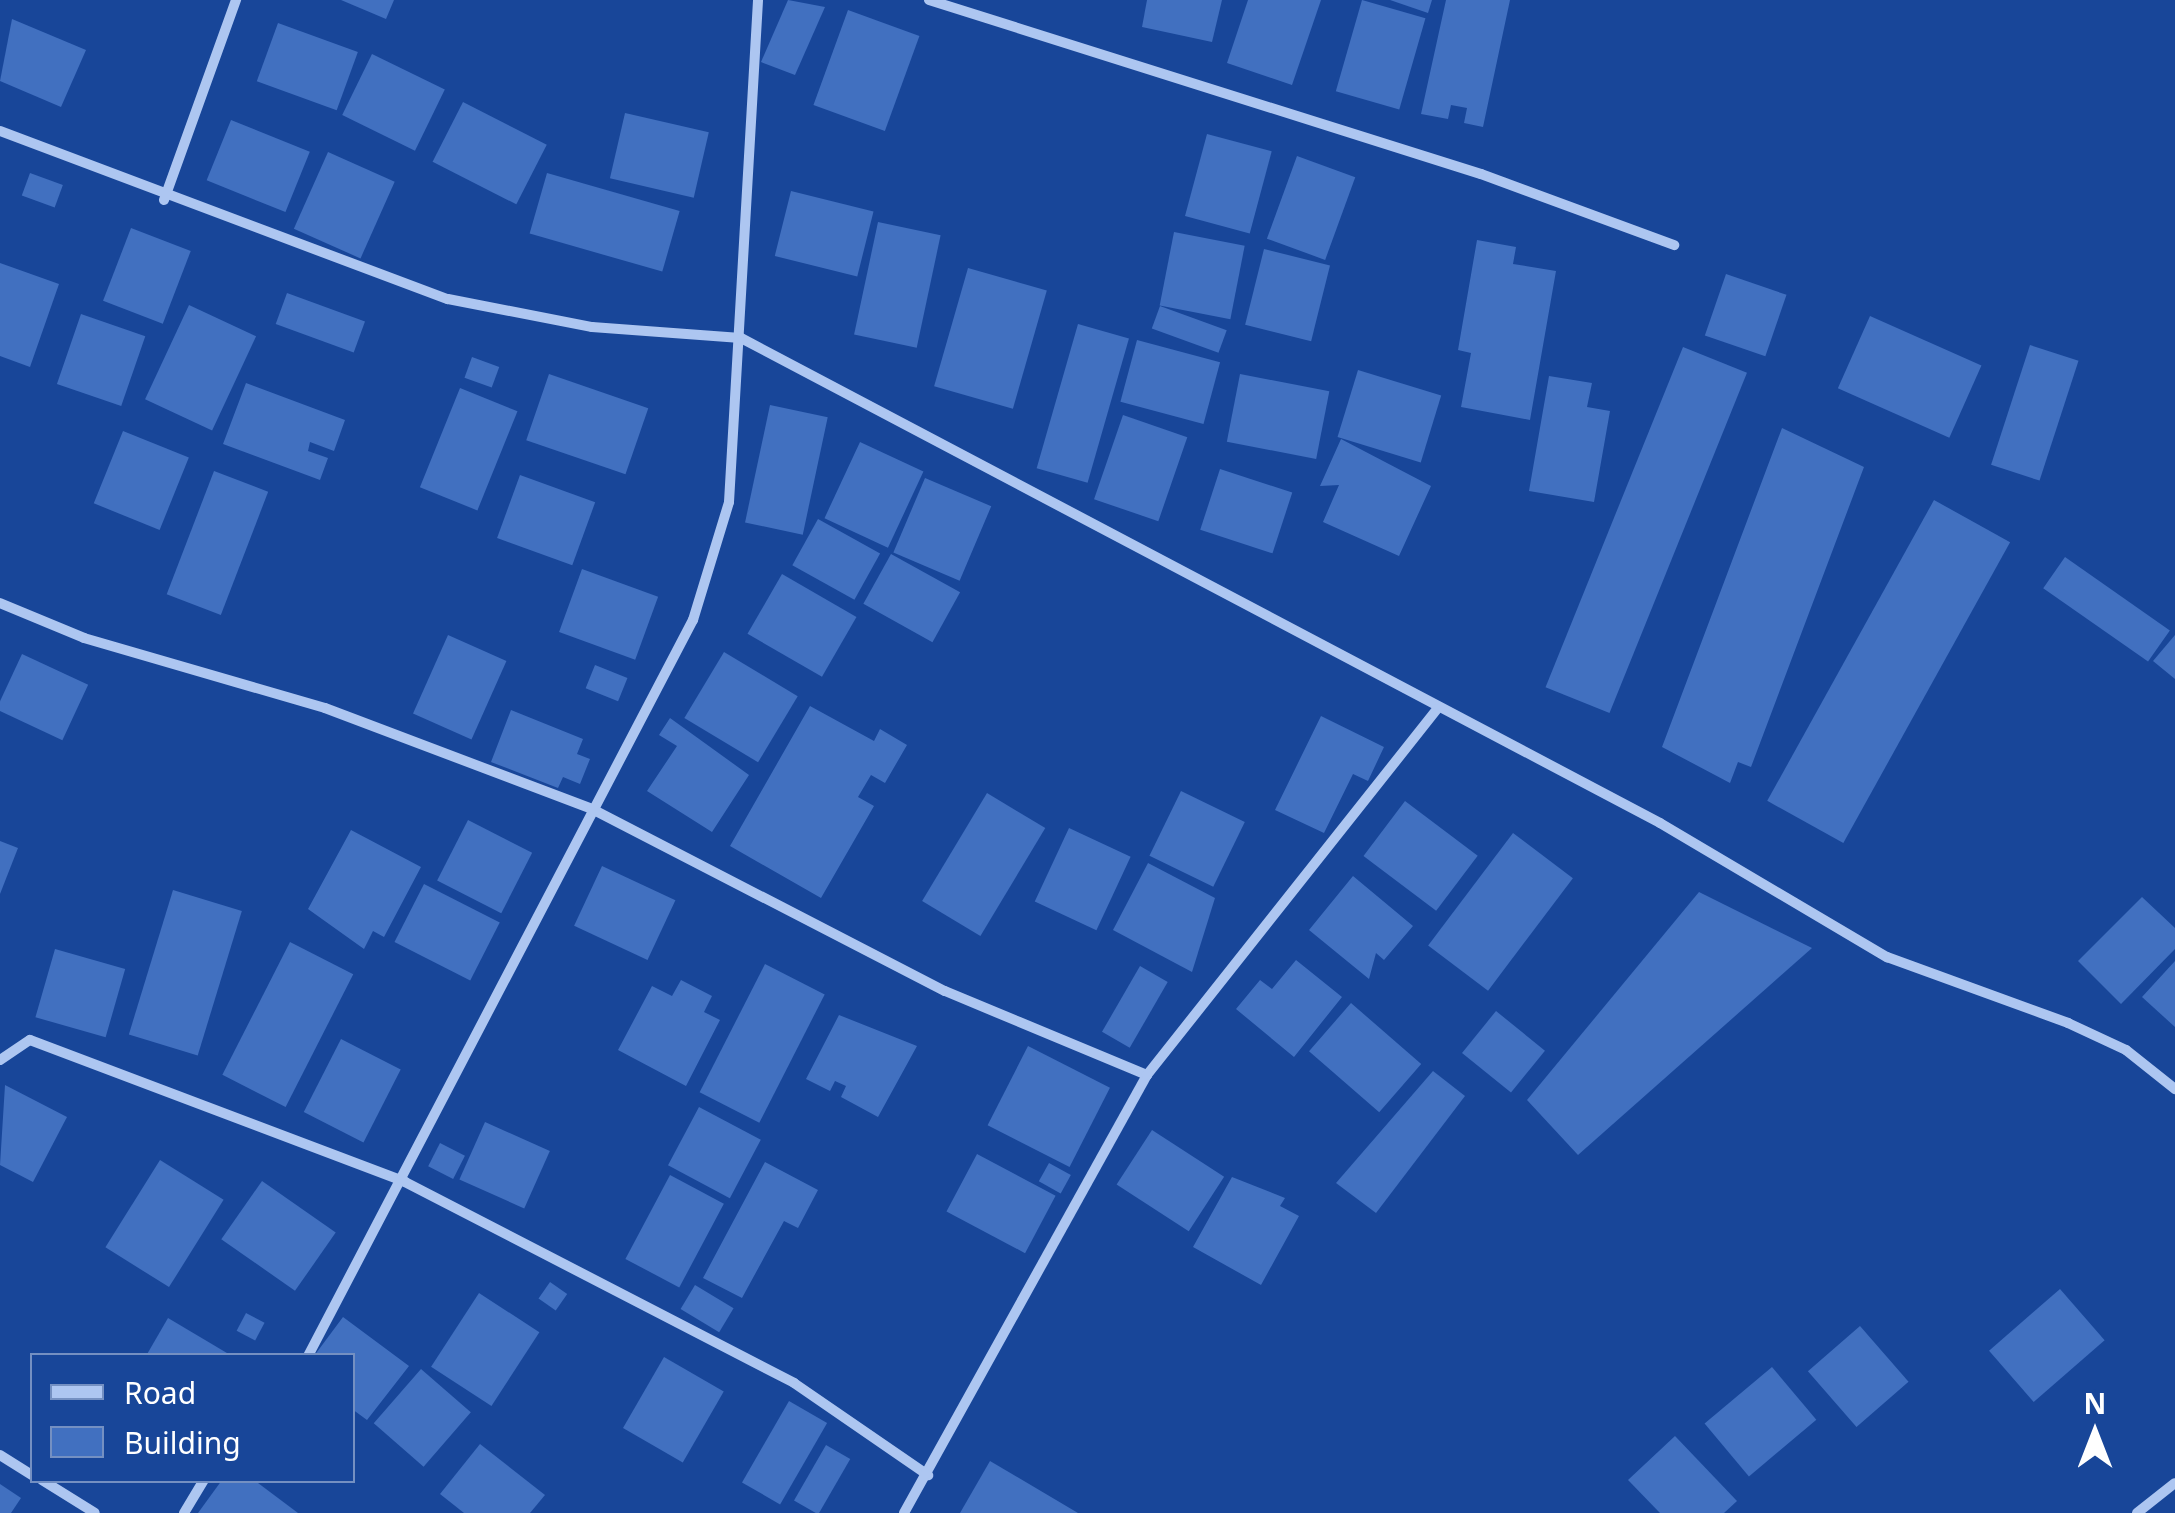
<!DOCTYPE html>
<style>
body{margin:0}
#map{position:relative;width:2175px;height:1513px;overflow:hidden;background:#184699;font-family:"Noto Sans",sans-serif}
div>[style]{position:absolute}
.building>*{inset:0;background:#4170c0;transform-origin:0 0}
.street>*{height:10px;margin:-5px;padding:0 5px;transform-origin:5px;border-radius:5px;background:#adc6f1}
span{translate:-50% -50%;white-space:nowrap;text-align:center;line-height:1.15;-webkit-text-stroke:9px #184699;paint-order:stroke}
.legend{position:absolute;left:30px;top:1353px;width:325px;height:130px;box-sizing:border-box;background:#184699;border:2px solid #7490c2;margin:0;padding:12px 18px;list-style:none;font-size:30px;color:#fff}
.legend li{display:flex;align-items:center;gap:20px;height:50px}
.legend b{width:50px;border:2px solid #7490c2}
.north{position:absolute;left:2045px;top:1383px;width:100px;height:100px;-webkit-text-stroke:8px #184699;paint-order:stroke;rotate:0deg;font-size:28px;font-weight:700;line-height:40px;text-align:center;color:#fff}
.north::after{content:'';display:block;margin:auto;width:35px;height:45px;background:#fff;clip-path:polygon(50% 0,100% 100%,50% 72%,0 100%)}
</style>
<div id="map">
<div class="building">
<i style="clip-path:polygon(341px 0,394px 0,386px 19px)"></i>
<i style="clip-path:polygon(788px 0,825px 7px,795px 75px,761px 62px)"></i>
<i style="clip-path:polygon(1147px 0,1222px 0,1212px 42px,1142px 27px)"></i>
<i style="clip-path:polygon(1248px 0,1321px 0,1292px 85px,1227px 63px)"></i>
<i style="left:1362px;top:0;width:66px;height:95px;rotate:16deg"></i>
<i style="clip-path:polygon(1390px 0,1432px 0,1428px 13px)"></i>
<i style="clip-path:polygon(1446px 0,1510px 0,1483px 127px,1464px 123px,1467px 108px,1451px 105px,1448px 119px,1421px 114px)"></i>
<i style="left:848px;top:10px;width:76px;height:101px;rotate:20deg"></i>
<i style="clip-path:polygon(12px 19px,86px 50px,61px 107px,0 81px)"></i>
<i style="left:278px;top:23px;width:85px;height:62px;rotate:20deg"></i>
<i style="left:372px;top:54px;width:81px;height:68px;rotate:26deg"></i>
<i style="left:463px;top:102px;width:94px;height:67px;rotate:27deg"></i>
<i style="left:625px;top:113px;width:86px;height:67px;rotate:13deg"></i>
<i style="left:231px;top:120px;width:85px;height:65px;rotate:22deg"></i>
<i style="left:1207px;top:134px;width:67px;height:85px;rotate:15deg"></i>
<i style="left:328px;top:152px;width:73px;height:84px;rotate:24deg"></i>
<i style="left:1297px;top:156px;width:62px;height:88px;rotate:20deg"></i>
<i style="left:30px;top:173px;width:35px;height:24px;rotate:20deg"></i>
<i style="left:547px;top:173px;width:138px;height:63px;rotate:16deg"></i>
<i style="left:791px;top:191px;width:85px;height:67px;rotate:14deg"></i>
<i style="left:878px;top:222px;width:64px;height:115px;rotate:12deg"></i>
<i style="left:131px;top:228px;width:64px;height:78px;rotate:21deg"></i>
<i style="left:1174px;top:232px;width:72px;height:75px;rotate:11deg"></i>
<i style="clip-path:polygon(1477px 240px,1516px 247px,1513px 264px,1556px 271px,1530px 420px,1461px 407px,1471px 353px,1458px 350px)"></i>
<i style="left:1264px;top:249px;width:68px;height:78px;rotate:14deg"></i>
<i style="clip-path:polygon(0 263px,59px 284px,30px 367px,0 356px)"></i>
<i style="left:968px;top:268px;width:82px;height:123px;rotate:16deg"></i>
<i style="left:1726px;top:274px;width:64px;height:65px;rotate:19deg"></i>
<i style="left:287px;top:293px;width:83px;height:33px;rotate:20deg"></i>
<i style="left:189px;top:305px;width:74px;height:104px;rotate:25deg"></i>
<i style="left:1160px;top:306px;width:71px;height:24px;rotate:20deg"></i>
<i style="left:81px;top:314px;width:68px;height:74px;rotate:19deg"></i>
<i style="left:1870px;top:316px;width:122px;height:79px;rotate:24deg"></i>
<i style="left:1078px;top:324px;width:53px;height:150px;rotate:16deg"></i>
<i style="left:1137px;top:340px;width:86px;height:64px;rotate:15deg"></i>
<i style="left:2030px;top:345px;width:51px;height:126px;rotate:18deg"></i>
<i style="left:1683px;top:347px;width:69px;height:367px;rotate:22deg"></i>
<i style="left:472px;top:357px;width:29px;height:22px;rotate:20deg"></i>
<i style="left:1358px;top:370px;width:87px;height:70px;rotate:17deg"></i>
<i style="left:549px;top:374px;width:105px;height:70px;rotate:19deg"></i>
<i style="left:1240px;top:374px;width:91px;height:69px;rotate:11deg"></i>
<i style="clip-path:polygon(1549px 376px,1592px 383px,1587px 407px,1610px 411px,1594px 502px,1529px 491px)"></i>
<i style="clip-path:polygon(246px 383px,345px 420px,334px 451px,310px 442px,308px 451px,328px 458px,320px 480px,223px 444px)"></i>
<i style="left:460px;top:388px;width:62px;height:107px;rotate:22deg"></i>
<i style="left:770px;top:405px;width:59px;height:120px;rotate:12deg"></i>
<i style="left:1123px;top:415px;width:68px;height:89px;rotate:19deg"></i>
<i style="clip-path:polygon(1782px 428px,1864px 467px,1751px 767px,1738px 762px,1730px 783px,1662px 747px)"></i>
<i style="left:123px;top:431px;width:71px;height:78px;rotate:22deg"></i>
<i style="clip-path:polygon(1341px 439px,1431px 486px,1399px 556px,1323px 522px,1339px 485px,1320px 486px)"></i>
<i style="left:860px;top:442px;width:70px;height:84px;rotate:25deg"></i>
<i style="left:1220px;top:469px;width:76px;height:64px;rotate:18deg"></i>
<i style="left:214px;top:471px;width:58px;height:132px;rotate:21deg"></i>
<i style="left:520px;top:475px;width:80px;height:67px;rotate:20deg"></i>
<i style="left:925px;top:478px;width:72px;height:81px;rotate:23deg"></i>
<i style="left:1934px;top:500px;width:87px;height:344px;rotate:29deg"></i>
<i style="left:818px;top:519px;width:71px;height:53px;rotate:29deg"></i>
<i style="left:891px;top:554px;width:79px;height:57px;rotate:29deg"></i>
<i style="left:2065px;top:557px;width:128px;height:38px;rotate:35deg"></i>
<i style="left:582px;top:569px;width:81px;height:67px;rotate:20deg"></i>
<i style="left:782px;top:574px;width:86px;height:69px;rotate:30deg"></i>
<i style="left:448px;top:635px;width:64px;height:86px;rotate:24deg"></i>
<i style="clip-path:polygon(2175px 635px,2175px 679px,2153px 661px)"></i>
<i style="left:724px;top:652px;width:86px;height:77px;rotate:31deg"></i>
<i style="left:22px;top:654px;width:73px;height:61px;rotate:25deg"></i>
<i style="left:595px;top:665px;width:35px;height:25px;rotate:22deg"></i>
<i style="clip-path:polygon(810px 706px,874px 741px,880px 729px,907px 745px,885px 783px,871px 775px,858px 797px,874px 806px,821px 898px,730px 846px)"></i>
<i style="clip-path:polygon(511px 710px,583px 739px,577px 754px,590px 759px,580px 784px,563px 777px,558px 788px,491px 762px)"></i>
<i style="clip-path:polygon(1321px 716px,1384px 747px,1368px 781px,1353px 774px,1324px 833px,1275px 810px)"></i>
<i style="clip-path:polygon(670px 718px,749px 775px,712px 832px,647px 791px,677px 746px,659px 735px)"></i>
<i style="left:1181px;top:791px;width:71px;height:72px;rotate:26deg"></i>
<i style="left:987px;top:793px;width:68px;height:126px;rotate:31deg"></i>
<i style="left:1405px;top:801px;width:91px;height:69px;rotate:37deg"></i>
<i style="left:468px;top:820px;width:72px;height:68px;rotate:27deg"></i>
<i style="left:1069px;top:828px;width:68px;height:81px;rotate:25deg"></i>
<i style="clip-path:polygon(351px 830px,421px 867px,384px 937px,373px 931px,364px 949px,308px 909px)"></i>
<i style="left:1513px;top:833px;width:75px;height:141px;rotate:37deg"></i>
<i style="clip-path:polygon(0 841px,18px 848px,0 894px)"></i>
<i style="clip-path:polygon(1148px 863px,1215px 898px,1192px 972px,1113px 930px)"></i>
<i style="left:602px;top:866px;width:81px;height:66px;rotate:25deg"></i>
<i style="clip-path:polygon(1353px 876px,1413px 926px,1384px 960px,1376px 953px,1369px 979px,1309px 930px)"></i>
<i style="left:424px;top:884px;width:85px;height:65px;rotate:27deg"></i>
<i style="left:173px;top:890px;width:72px;height:151px;rotate:17deg"></i>
<i style="clip-path:polygon(1699px 892px,1812px 948px,1578px 1155px,1527px 1100px)"></i>
<i style="clip-path:polygon(2142px 897px,2175px 928px,2175px 949px,2121px 1004px,2078px 961px)"></i>
<i style="left:290px;top:942px;width:71px;height:149px;rotate:27deg"></i>
<i style="left:55px;top:949px;width:73px;height:71px;rotate:16deg"></i>
<i style="clip-path:polygon(1296px 960px,1342px 997px,1294px 1057px,1236px 1009px,1260px 980px,1272px 989px)"></i>
<i style="clip-path:polygon(2175px 961px,2175px 1027px,2142px 997px)"></i>
<i style="left:765px;top:964px;width:67px;height:144px;rotate:27deg"></i>
<i style="left:1140px;top:966px;width:32px;height:76px;rotate:30deg"></i>
<i style="clip-path:polygon(681px 980px,712px 996px,704px 1012px,720px 1020px,686px 1086px,618px 1050px,652px 986px,672px 996px)"></i>
<i style="left:1351px;top:1003px;width:93px;height:64px;rotate:41deg"></i>
<i style="left:1496px;top:1011px;width:63px;height:54px;rotate:39deg"></i>
<i style="clip-path:polygon(839px 1015px,917px 1046px,878px 1117px,841px 1097px,846px 1086px,835px 1081px,830px 1091px,806px 1079px)"></i>
<i style="left:341px;top:1039px;width:67px;height:82px;rotate:27deg"></i>
<i style="left:1028px;top:1046px;width:92px;height:89px;rotate:27deg"></i>
<i style="clip-path:polygon(1433px 1071px,1465px 1096px,1376px 1213px,1336px 1183px)"></i>
<i style="clip-path:polygon(5px 1085px,67px 1117px,33px 1182px,0 1165px)"></i>
<i style="left:699px;top:1107px;width:70px;height:66px;rotate:28deg"></i>
<i style="left:485px;top:1122px;width:71px;height:63px;rotate:24deg"></i>
<i style="left:1152px;top:1130px;width:86px;height:65px;rotate:33deg"></i>
<i style="left:440px;top:1143px;width:28px;height:26px;rotate:27deg"></i>
<i style="left:977px;top:1154px;width:89px;height:65px;rotate:28deg"></i>
<i style="left:160px;top:1160px;width:75px;height:103px;rotate:32deg"></i>
<i style="clip-path:polygon(765px 1162px,818px 1190px,798px 1228px,784px 1221px,742px 1298px,703px 1278px)"></i>
<i style="left:1049px;top:1163px;width:25px;height:21px;rotate:29deg"></i>
<i style="left:670px;top:1175px;width:61px;height:95px;rotate:28deg"></i>
<i style="clip-path:polygon(1232px 1177px,1285px 1198px,1280px 1206px,1299px 1216px,1261px 1285px,1193px 1247px)"></i>
<i style="left:262px;top:1181px;width:90px;height:71px;rotate:35deg"></i>
<i style="left:550px;top:1282px;width:21px;height:20px;rotate:35deg"></i>
<i style="left:695px;top:1285px;width:45px;height:28px;rotate:31deg"></i>
<i style="left:2060px;top:1289px;width:68px;height:94px;rotate:49deg"></i>
<i style="left:479px;top:1293px;width:72px;height:88px;rotate:33deg"></i>
<i style="left:246px;top:1313px;width:21px;height:20px;rotate:28deg"></i>
<i style="clip-path:polygon(343px 1317px,409px 1366px,367px 1420px,352px 1409px,352px 1356px,314px 1356px)"></i>
<i style="clip-path:polygon(168px 1318px,232px 1356px,146px 1356px)"></i>
<i style="left:1860px;top:1326px;width:74px;height:69px;rotate:49deg"></i>
<i style="left:664px;top:1357px;width:69px;height:82px;rotate:30deg"></i>
<i style="left:1772px;top:1367px;width:69px;height:88px;rotate:50deg"></i>
<i style="left:421px;top:1369px;width:66px;height:72px;rotate:41deg"></i>
<i style="left:789px;top:1401px;width:44px;height:94px;rotate:30deg"></i>
<i style="clip-path:polygon(1675px 1436px,1737px 1501px,1724px 1513px,1660px 1513px,1628px 1480px)"></i>
<i style="clip-path:polygon(480px 1444px,545px 1495px,530px 1513px,464px 1513px,440px 1494px)"></i>
<i style="left:826px;top:1445px;width:28px;height:64px;rotate:30deg"></i>
<i style="clip-path:polygon(990px 1461px,1078px 1513px,960px 1513px)"></i>
<i style="clip-path:polygon(222px 1480px,254px 1480px,298px 1513px,198px 1513px)"></i>
<i style="clip-path:polygon(0 1484px,21px 1498px,11px 1513px,0 1513px)"></i>
</div>
<div class="street">
<i style="left:929px;top:0;width:579px;rotate:17.5deg"></i>
<i style="left:1481px;top:174px;width:206px;rotate:20.2deg"></i>
<i style="left:0;top:131px;width:478px;rotate:20.6deg"></i>
<i style="left:448px;top:299px;width:147px;rotate:11deg"></i>
<i style="left:592px;top:327px;width:149px;rotate:4.2deg"></i>
<i style="left:741px;top:338px;width:1039px;rotate:27.82deg"></i>
<i style="left:1660px;top:823px;width:264px;rotate:30.6deg"></i>
<i style="left:1887px;top:957px;width:193px;rotate:20deg"></i>
<i style="left:2068px;top:1023px;width:64px;rotate:25deg"></i>
<i style="left:2126px;top:1050px;width:63px;rotate:38.5deg"></i>
<i style="left:164px;top:200px;width:213px;rotate:-70.2deg"></i>
<i style="left:0;top:603px;width:91px;rotate:22.6deg"></i>
<i style="left:84px;top:638px;width:251px;rotate:16.2deg"></i>
<i style="left:325px;top:708px;width:285px;rotate:20.7deg"></i>
<i style="left:592px;top:809px;width:397px;rotate:27.3deg"></i>
<i style="left:945px;top:991px;width:219px;rotate:22.6deg"></i>
<i style="left:0;top:1060px;width:36px;rotate:-34deg"></i>
<i style="left:30px;top:1040px;width:401px;rotate:20.7deg"></i>
<i style="left:405px;top:1182px;width:438px;rotate:27.3deg"></i>
<i style="left:794px;top:1383px;width:163px;rotate:34.5deg"></i>
<i style="left:308px;top:1356px;width:831px;rotate:-62.39deg"></i>
<i style="left:693px;top:620px;width:123px;rotate:-73deg"></i>
<i style="left:729px;top:502px;width:503px;rotate:-86.69deg"></i>
<i style="left:0;top:1455px;width:38px;rotate:32deg"></i>
<i style="left:42px;top:1480px;width:62px;rotate:31.9deg"></i>
<i style="left:184px;top:1513px;width:39px;rotate:-59deg"></i>
<i style="left:904px;top:1513px;width:501px;rotate:-60.98deg"></i>
<i style="left:1147px;top:1075px;width:467px;rotate:-51.6deg"></i>
<i style="left:2137px;top:1513px;width:48px;rotate:-38.3deg"></i>
</div>
<ul class="legend">
<li><b style="height:12px;background:#adc6f1"></b>Road</li>
<li><b style="height:28px;background:#4170c0"></b>Building</li>
</ul>
<div class="north">N</div>
</div>
